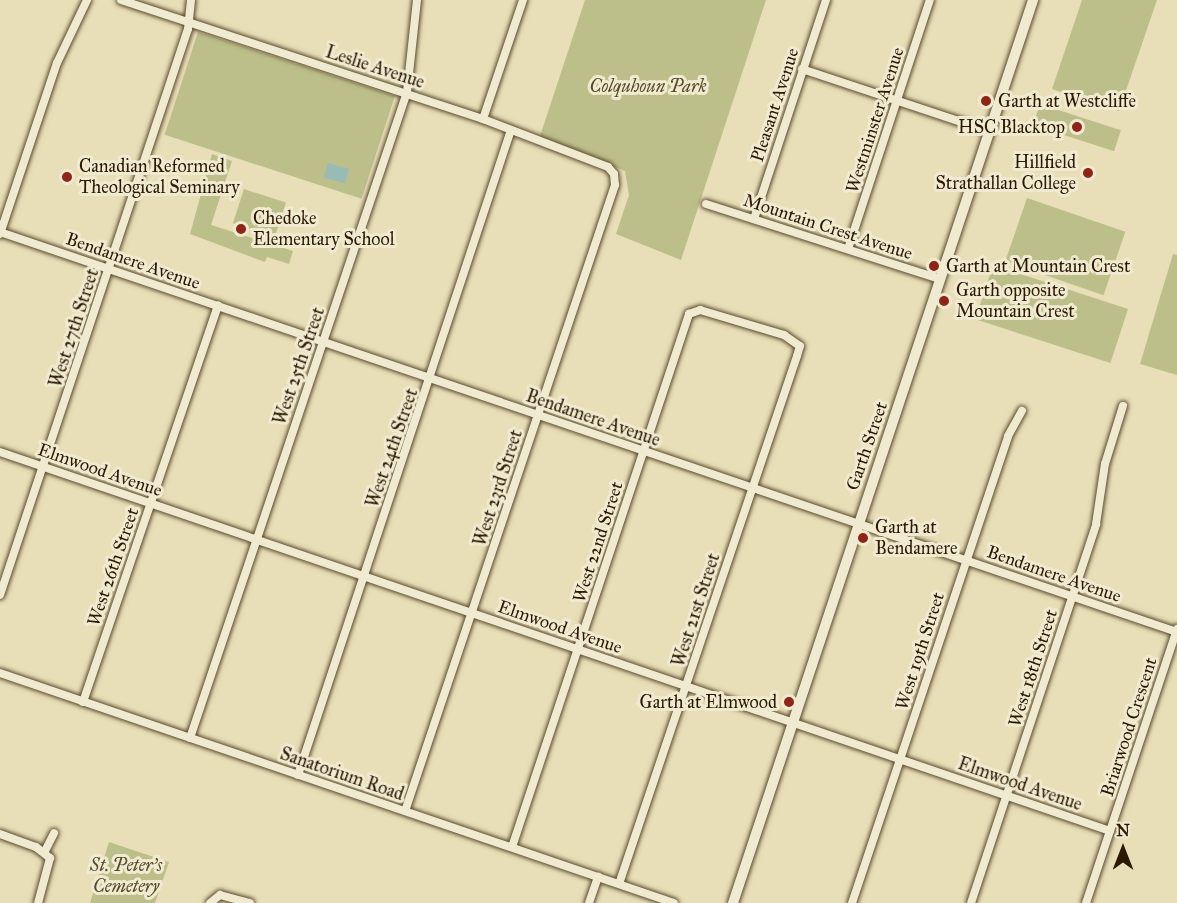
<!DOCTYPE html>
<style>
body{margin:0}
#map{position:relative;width:1177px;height:903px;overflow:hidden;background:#e8deb7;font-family:"IM FELL Great Primer",serif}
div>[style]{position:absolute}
.green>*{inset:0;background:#bdbf8a;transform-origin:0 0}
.water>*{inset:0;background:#99bbb6;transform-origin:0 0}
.roads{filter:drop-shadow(0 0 2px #5a4a2e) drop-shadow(0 0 2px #5a4a2e)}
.minor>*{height:8px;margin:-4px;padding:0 4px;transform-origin:4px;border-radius:4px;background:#f0ead0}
.secondary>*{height:10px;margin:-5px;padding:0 5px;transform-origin:5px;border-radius:5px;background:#f0ead0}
.dots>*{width:16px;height:16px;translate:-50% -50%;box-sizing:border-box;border:3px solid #f0ead0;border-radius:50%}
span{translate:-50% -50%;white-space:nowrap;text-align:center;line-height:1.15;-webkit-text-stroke:6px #f0ead0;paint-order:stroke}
.street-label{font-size:18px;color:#2b1901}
.park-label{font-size:18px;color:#574b2a;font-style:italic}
.poi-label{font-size:18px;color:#2b1901}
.left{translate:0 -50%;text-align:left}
.right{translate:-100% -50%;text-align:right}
.north{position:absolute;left:1093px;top:819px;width:60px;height:60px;-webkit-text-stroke:4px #f0ead0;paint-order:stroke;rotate:0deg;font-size:16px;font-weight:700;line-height:24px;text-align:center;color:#2b1901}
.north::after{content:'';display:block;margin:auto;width:21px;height:27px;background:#2b1901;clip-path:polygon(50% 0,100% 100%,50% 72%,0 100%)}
</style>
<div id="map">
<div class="green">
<i style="clip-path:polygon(585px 0,766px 0,681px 260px,616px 234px,629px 195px,625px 171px,540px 136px)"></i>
<i style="clip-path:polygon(1082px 0,1157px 0,1119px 111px,1052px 89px)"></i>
<i style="left:198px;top:32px;width:207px;height:108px;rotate:18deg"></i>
<i style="left:1040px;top:104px;width:85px;height:22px;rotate:18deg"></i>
<i style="clip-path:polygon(212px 154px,232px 161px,211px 225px,293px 251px,289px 264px,267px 257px,265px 262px,190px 234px)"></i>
<i style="left:244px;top:189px;width:44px;height:36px;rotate:18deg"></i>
<i style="left:1027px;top:198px;width:104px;height:67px;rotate:19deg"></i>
<i style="clip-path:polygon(1173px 254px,1177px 255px,1177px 375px,1140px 364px)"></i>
<i style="left:993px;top:265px;width:142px;height:57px;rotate:18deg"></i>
<i style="clip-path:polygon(109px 842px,169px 862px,155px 903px,90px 903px)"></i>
</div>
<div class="water">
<i style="left:328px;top:163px;width:22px;height:15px;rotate:16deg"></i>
</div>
<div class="roads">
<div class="minor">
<i style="left:121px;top:0;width:381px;rotate:18.2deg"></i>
<i style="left:483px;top:119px;width:134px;rotate:21deg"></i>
<i style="left:608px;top:167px;width:9px;rotate:49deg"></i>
<i style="left:614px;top:174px;width:11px;rotate:85deg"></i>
<i style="left:615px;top:185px;width:660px;rotate:108.54deg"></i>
<i style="left:802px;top:69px;width:196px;rotate:18.4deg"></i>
<i style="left:483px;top:119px;width:126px;rotate:-71.4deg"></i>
<i style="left:706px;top:204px;width:246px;rotate:17.8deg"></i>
<i style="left:754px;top:219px;width:231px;rotate:-71.8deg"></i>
<i style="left:0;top:232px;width:1243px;rotate:18.77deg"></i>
<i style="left:0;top:234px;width:180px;rotate:-71.6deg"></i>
<i style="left:57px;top:63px;width:70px;rotate:-64.5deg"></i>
<i style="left:848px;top:249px;width:262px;rotate:-71.8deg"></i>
<i style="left:0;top:452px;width:1173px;rotate:18.85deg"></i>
<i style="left:0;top:595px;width:596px;rotate:-71.63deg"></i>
<i style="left:188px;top:29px;width:29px;rotate:-84deg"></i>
<i style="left:0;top:673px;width:712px;rotate:18.84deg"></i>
<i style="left:83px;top:702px;width:419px;rotate:-71.2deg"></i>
<i style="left:190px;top:738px;width:681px;rotate:-71.43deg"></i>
<i style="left:407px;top:92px;width:93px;rotate:-83.8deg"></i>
<i style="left:298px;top:775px;width:679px;rotate:-71.73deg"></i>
<i style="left:0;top:834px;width:38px;rotate:20deg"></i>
<i style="left:36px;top:847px;width:18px;rotate:38deg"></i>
<i style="left:50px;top:858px;width:47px;rotate:104.9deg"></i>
<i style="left:512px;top:847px;width:562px;rotate:-71.63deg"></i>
<i style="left:689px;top:314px;width:12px;rotate:-20deg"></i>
<i style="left:700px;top:310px;width:88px;rotate:16.6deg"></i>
<i style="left:784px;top:335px;width:19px;rotate:35deg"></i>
<i style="left:800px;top:346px;width:10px;rotate:107deg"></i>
<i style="left:797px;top:356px;width:557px;rotate:108.63deg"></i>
<i style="left:45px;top:851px;width:20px;rotate:-63deg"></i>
<i style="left:210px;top:903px;width:13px;rotate:-39deg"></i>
<i style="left:220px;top:895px;width:31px;rotate:15deg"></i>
<i style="left:589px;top:903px;width:28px;rotate:-71deg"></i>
<i style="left:852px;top:903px;width:492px;rotate:-71.5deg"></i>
<i style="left:1008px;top:436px;width:29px;rotate:-61deg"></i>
<i style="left:971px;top:903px;width:399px;rotate:-71.7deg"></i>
<i style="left:1096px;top:524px;width:61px;rotate:-81.5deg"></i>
<i style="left:1105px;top:464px;width:61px;rotate:-72.8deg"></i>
<i style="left:1086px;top:903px;width:289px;rotate:-71.6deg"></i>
</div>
<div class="secondary">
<i style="left:733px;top:903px;width:952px;rotate:-71.62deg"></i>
</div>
</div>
<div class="dots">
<i style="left:986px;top:101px;background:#8f2418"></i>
<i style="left:1077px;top:127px;background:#8f2418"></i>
<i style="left:1088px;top:173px;background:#8f2418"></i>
<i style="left:67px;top:177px;background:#8f2418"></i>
<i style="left:241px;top:229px;background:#8f2418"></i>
<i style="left:934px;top:266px;background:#8f2418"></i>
<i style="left:944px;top:301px;background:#8f2418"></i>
<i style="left:863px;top:538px;background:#8f2418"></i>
<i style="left:789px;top:702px;background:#8f2418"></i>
</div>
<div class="street-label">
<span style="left:375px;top:67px;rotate:18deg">Leslie Avenue</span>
<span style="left:775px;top:105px;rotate:-72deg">Pleasant Avenue</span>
<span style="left:875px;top:120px;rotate:-72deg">Westminster Avenue</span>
<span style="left:828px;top:227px;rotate:18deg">Mountain Crest Avenue</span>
<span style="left:133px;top:261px;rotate:19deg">Bendamere Avenue</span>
<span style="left:74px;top:328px;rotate:-72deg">West 27th Street</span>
<span style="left:299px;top:366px;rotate:-71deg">West 25th Street</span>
<span style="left:593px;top:418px;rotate:19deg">Bendamere Avenue</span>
<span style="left:867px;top:446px;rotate:-71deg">Garth Street</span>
<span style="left:392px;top:448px;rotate:-71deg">West 24th Street</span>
<span style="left:100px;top:470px;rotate:19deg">Elmwood Avenue</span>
<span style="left:498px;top:488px;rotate:-72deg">West 23rd Street</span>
<span style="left:598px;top:542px;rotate:-72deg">West 22nd Street</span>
<span style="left:113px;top:567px;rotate:-71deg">West 26th Street</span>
<span style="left:1054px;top:574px;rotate:19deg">Bendamere Avenue</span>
<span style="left:696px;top:610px;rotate:-72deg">West 21st Street</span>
<span style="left:560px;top:627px;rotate:19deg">Elmwood Avenue</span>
<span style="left:920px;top:651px;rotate:-72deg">West 19th Street</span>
<span style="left:1033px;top:668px;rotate:-72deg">West 18th Street</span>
<span style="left:1129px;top:727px;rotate:-72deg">Briarwood Crescent</span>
<span style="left:342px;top:774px;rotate:19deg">Sanatorium Road</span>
<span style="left:1020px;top:784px;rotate:19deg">Elmwood Avenue</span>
</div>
<div class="park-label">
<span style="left:648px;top:86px">Colquhoun Park</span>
<span style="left:126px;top:876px">St. Peter's<br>Cemetery</span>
</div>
<div class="poi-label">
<span class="left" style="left:998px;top:101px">Garth at Westcliffe</span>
<span class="right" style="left:1065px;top:127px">HSC Blacktop</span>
<span class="right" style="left:1076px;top:173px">Hillfield<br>Strathallan College</span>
<span class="left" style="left:79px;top:177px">Canadian Reformed<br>Theological Seminary</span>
<span class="left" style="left:253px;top:229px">Chedoke<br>Elementary School</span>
<span class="left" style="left:946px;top:266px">Garth at Mountain Crest</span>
<span class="left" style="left:956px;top:301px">Garth opposite<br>Mountain Crest</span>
<span class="left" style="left:875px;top:538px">Garth at<br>Bendamere</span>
<span class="right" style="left:777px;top:702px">Garth at Elmwood</span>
</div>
<div class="north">N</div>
</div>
